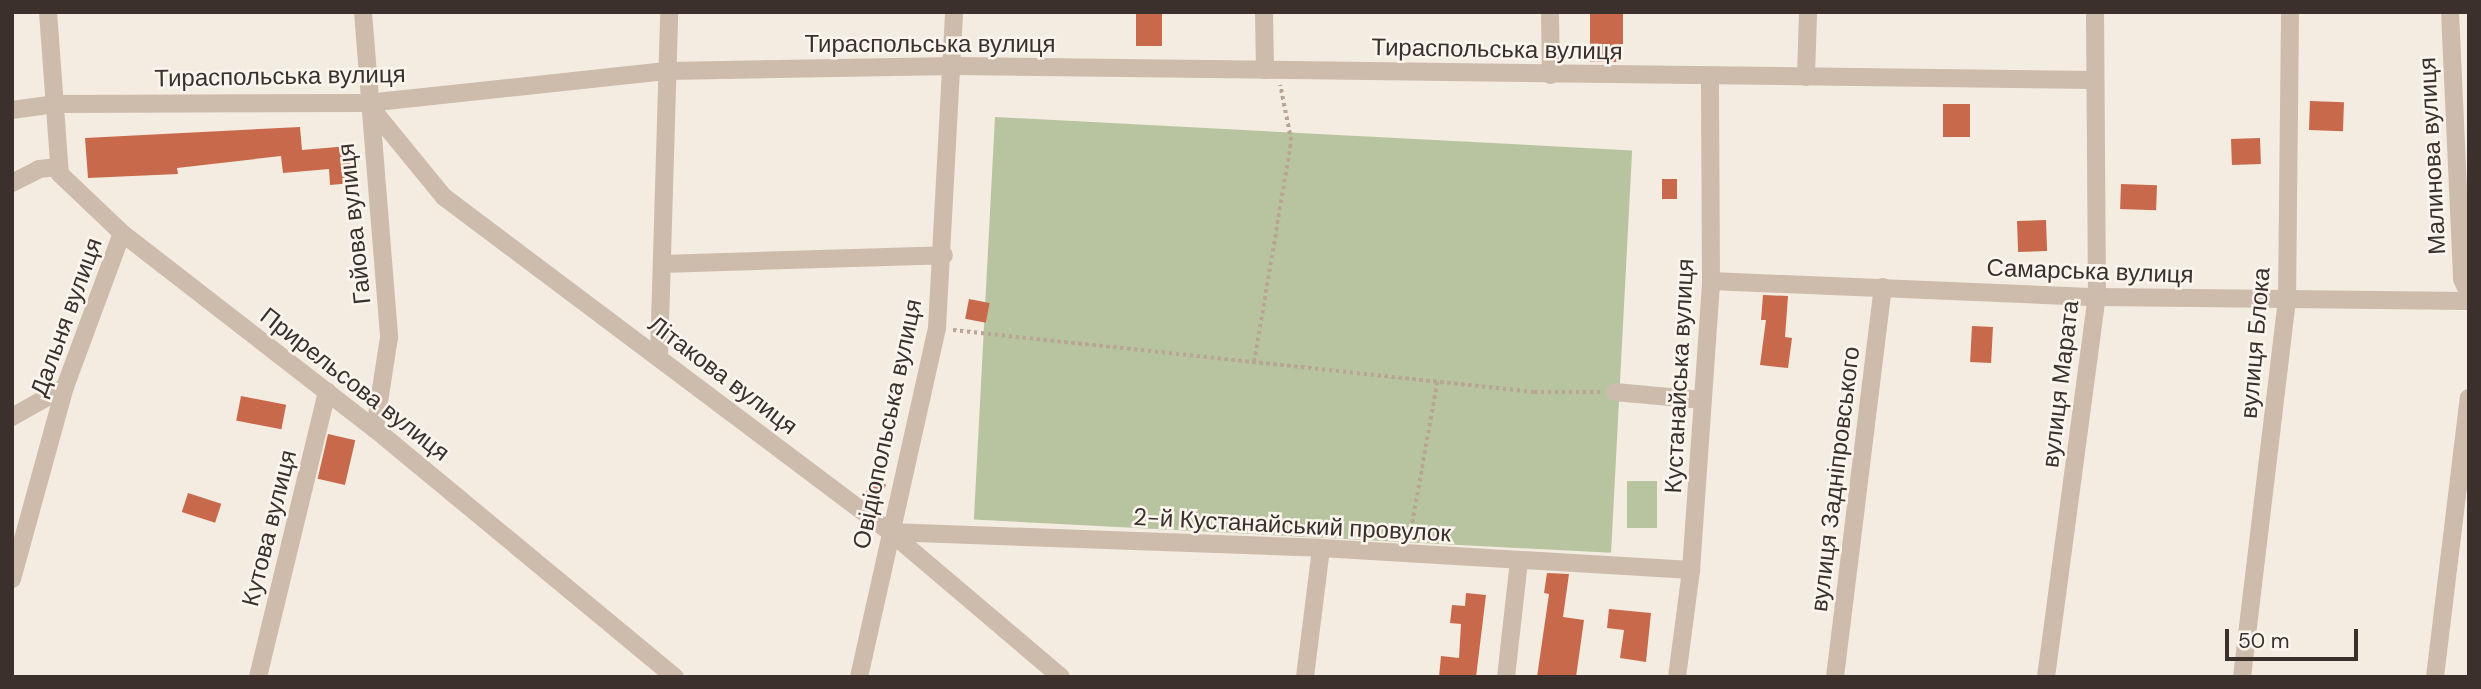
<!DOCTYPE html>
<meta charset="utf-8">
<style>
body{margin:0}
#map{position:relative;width:2481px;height:689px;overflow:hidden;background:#f4ebe1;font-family:"DM Sans",sans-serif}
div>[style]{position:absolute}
.green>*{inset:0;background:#b8c4a0;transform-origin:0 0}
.building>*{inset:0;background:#c8694b;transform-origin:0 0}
.path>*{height:3.5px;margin-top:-1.75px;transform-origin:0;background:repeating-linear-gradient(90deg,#b9a596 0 3.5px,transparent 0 7px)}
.street>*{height:18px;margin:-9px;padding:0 9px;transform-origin:9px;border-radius:9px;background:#cdbbac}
span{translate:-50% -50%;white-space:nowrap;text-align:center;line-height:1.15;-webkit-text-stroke:5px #fbf5ee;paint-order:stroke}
.street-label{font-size:24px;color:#3b302b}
.frame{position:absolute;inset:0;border:14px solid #3b302b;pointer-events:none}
.scale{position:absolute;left:2225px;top:629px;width:133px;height:32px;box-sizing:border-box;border:4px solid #3b302b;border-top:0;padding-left:9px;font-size:21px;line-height:24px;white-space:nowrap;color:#3b302b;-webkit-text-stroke:5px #fbf5ee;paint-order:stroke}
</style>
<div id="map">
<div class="green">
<i style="left:995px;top:117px;width:638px;height:403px;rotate:3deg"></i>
<i style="left:1627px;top:481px;width:30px;height:47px"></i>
</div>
<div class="building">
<i style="left:1136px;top:12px;width:26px;height:34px"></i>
<i style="left:1590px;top:12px;width:33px;height:50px"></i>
<i style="left:2310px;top:101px;width:34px;height:29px;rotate:2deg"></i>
<i style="left:1943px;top:104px;width:27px;height:33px"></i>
<i style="clip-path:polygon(300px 127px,302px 150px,349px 146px,352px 183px,330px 185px,329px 169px,283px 173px,281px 156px,177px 168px,178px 174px,88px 178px,85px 138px)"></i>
<i style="left:2260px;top:138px;width:26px;height:29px;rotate:88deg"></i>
<i style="left:1662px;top:179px;width:15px;height:20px"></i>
<i style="left:2121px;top:184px;width:36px;height:25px;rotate:2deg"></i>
<i style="left:2046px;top:220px;width:31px;height:29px;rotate:88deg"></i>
<i style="clip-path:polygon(1763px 295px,1788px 296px,1785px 337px,1792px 338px,1788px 368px,1760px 365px,1766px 320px,1761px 320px)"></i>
<i style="left:969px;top:299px;width:21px;height:20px;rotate:11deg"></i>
<i style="left:1972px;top:326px;width:21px;height:36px;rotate:3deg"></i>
<i style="left:241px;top:396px;width:46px;height:25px;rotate:11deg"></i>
<i style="left:328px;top:434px;width:28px;height:46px;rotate:13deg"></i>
<i style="left:874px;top:478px;width:14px;height:22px;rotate:30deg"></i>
<i style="left:188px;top:493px;width:35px;height:20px;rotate:18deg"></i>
<i style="clip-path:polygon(1547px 573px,1569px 574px,1563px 617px,1584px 620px,1576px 677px,1537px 677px,1549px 594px,1544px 593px)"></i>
<i style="clip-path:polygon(1466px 593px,1486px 595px,1476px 677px,1439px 677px,1441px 656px,1459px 658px,1461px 624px,1450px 623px,1452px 605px,1465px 606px)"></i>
<i style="clip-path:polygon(1609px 609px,1651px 613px,1646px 662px,1620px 658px,1624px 630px,1607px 628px)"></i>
</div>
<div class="path">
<i style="left:953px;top:330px;width:584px;rotate:6.09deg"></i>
<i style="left:1534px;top:392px;width:66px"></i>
<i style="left:1254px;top:362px;width:224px;rotate:-80.5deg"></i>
<i style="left:1291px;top:141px;width:57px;rotate:-101.1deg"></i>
<i style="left:1412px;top:523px;width:143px;rotate:-79.9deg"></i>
</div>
<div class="street">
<i style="left:48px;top:12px;width:162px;rotate:85.8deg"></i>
<i style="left:60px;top:174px;width:86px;rotate:43.6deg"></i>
<i style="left:122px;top:233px;width:320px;rotate:37.8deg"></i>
<i style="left:375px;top:429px;width:389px;rotate:39.6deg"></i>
<i style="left:363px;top:12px;width:326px;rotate:85.4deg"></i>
<i style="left:389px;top:337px;width:93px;rotate:98.7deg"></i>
<i style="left:1264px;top:12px;width:58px;rotate:89deg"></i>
<i style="left:1550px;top:12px;width:63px;rotate:89.1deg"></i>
<i style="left:2450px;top:12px;width:267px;rotate:87.4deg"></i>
<i style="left:2462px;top:279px;width:17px;rotate:66deg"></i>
<i style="left:1806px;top:77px;width:65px;rotate:-88.2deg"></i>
<i style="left:367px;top:103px;width:122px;rotate:50.7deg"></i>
<i style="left:444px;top:197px;width:558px;rotate:36.91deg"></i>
<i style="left:890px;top:532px;width:224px;rotate:40.3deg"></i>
<i style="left:12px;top:110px;width:43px;rotate:-7.9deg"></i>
<i style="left:55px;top:104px;width:312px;rotate:-0.2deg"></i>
<i style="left:367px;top:103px;width:303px;rotate:-6.1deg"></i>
<i style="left:668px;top:71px;width:287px;rotate:-1deg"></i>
<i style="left:955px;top:66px;width:1140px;rotate:0.7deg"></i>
<i style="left:12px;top:183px;width:30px;rotate:-27deg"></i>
<i style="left:39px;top:169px;width:20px;rotate:-6deg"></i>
<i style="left:662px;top:264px;width:282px;rotate:-1.8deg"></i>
<i style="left:1711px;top:281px;width:386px;rotate:2.4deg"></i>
<i style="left:2097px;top:297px;width:372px;rotate:0.6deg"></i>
<i style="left:659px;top:357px;width:345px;rotate:-88.3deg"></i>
<i style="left:1615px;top:392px;width:88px;rotate:5.2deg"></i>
<i style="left:12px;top:417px;width:61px;rotate:-29.5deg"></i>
<i style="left:890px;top:532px;width:431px;rotate:2.1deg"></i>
<i style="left:1321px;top:548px;width:371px;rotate:3.4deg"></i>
<i style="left:12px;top:579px;width:199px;rotate:-74.6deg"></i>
<i style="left:65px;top:387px;width:164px;rotate:-69.7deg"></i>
<i style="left:258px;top:677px;width:294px;rotate:-76.4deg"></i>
<i style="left:859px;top:677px;width:358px;rotate:-77.4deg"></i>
<i style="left:937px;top:328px;width:316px;rotate:-86.9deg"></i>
<i style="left:1305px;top:677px;width:130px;rotate:-82.9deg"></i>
<i style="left:1506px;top:677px;width:117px;rotate:-83.6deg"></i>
<i style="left:1677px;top:677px;width:108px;rotate:-82.5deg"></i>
<i style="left:1691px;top:570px;width:290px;rotate:-86deg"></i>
<i style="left:1711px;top:281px;width:204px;rotate:-90.3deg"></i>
<i style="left:1835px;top:677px;width:393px;rotate:-83deg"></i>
<i style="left:2046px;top:677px;width:383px;rotate:-82.4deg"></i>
<i style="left:2097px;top:297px;width:285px;rotate:-90.4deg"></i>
<i style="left:2242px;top:677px;width:379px;rotate:-83.2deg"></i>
<i style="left:2287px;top:301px;width:289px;rotate:-89.4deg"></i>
<i style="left:2435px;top:677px;width:281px;rotate:-83.1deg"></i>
</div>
<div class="street-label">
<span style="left:930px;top:44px">Тираспольська вулиця</span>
<span style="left:1497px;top:49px;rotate:1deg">Тираспольська вулиця</span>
<span style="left:280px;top:76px;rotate:-1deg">Тираспольська вулиця</span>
<span style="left:2432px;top:156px;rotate:-93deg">Малинова вулиця</span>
<span style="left:354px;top:224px;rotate:-96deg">Гайова вулиця</span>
<span style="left:2090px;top:271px;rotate:2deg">Самарська вулиця</span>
<span style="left:66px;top:317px;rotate:-70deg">Дальня вулиця</span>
<span style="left:2255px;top:343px;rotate:-85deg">вулиця Блока</span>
<span style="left:723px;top:375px;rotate:37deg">Літакова вулиця</span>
<span style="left:1679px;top:376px;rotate:-87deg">Кустанайська вулиця</span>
<span style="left:355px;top:384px;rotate:38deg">Прирельсова вулиця</span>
<span style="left:2060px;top:384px;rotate:-83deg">вулиця Марата</span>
<span style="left:887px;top:424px;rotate:-78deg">Овідіопольська вулиця</span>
<span style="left:1835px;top:479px;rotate:-83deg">вулиця Задніпровського</span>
<span style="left:1292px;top:525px;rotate:3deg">2-й Кустанайський провулок</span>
<span style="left:269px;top:528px;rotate:-76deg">Кутова вулиця</span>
</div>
<div class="frame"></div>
<div class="scale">50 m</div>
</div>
